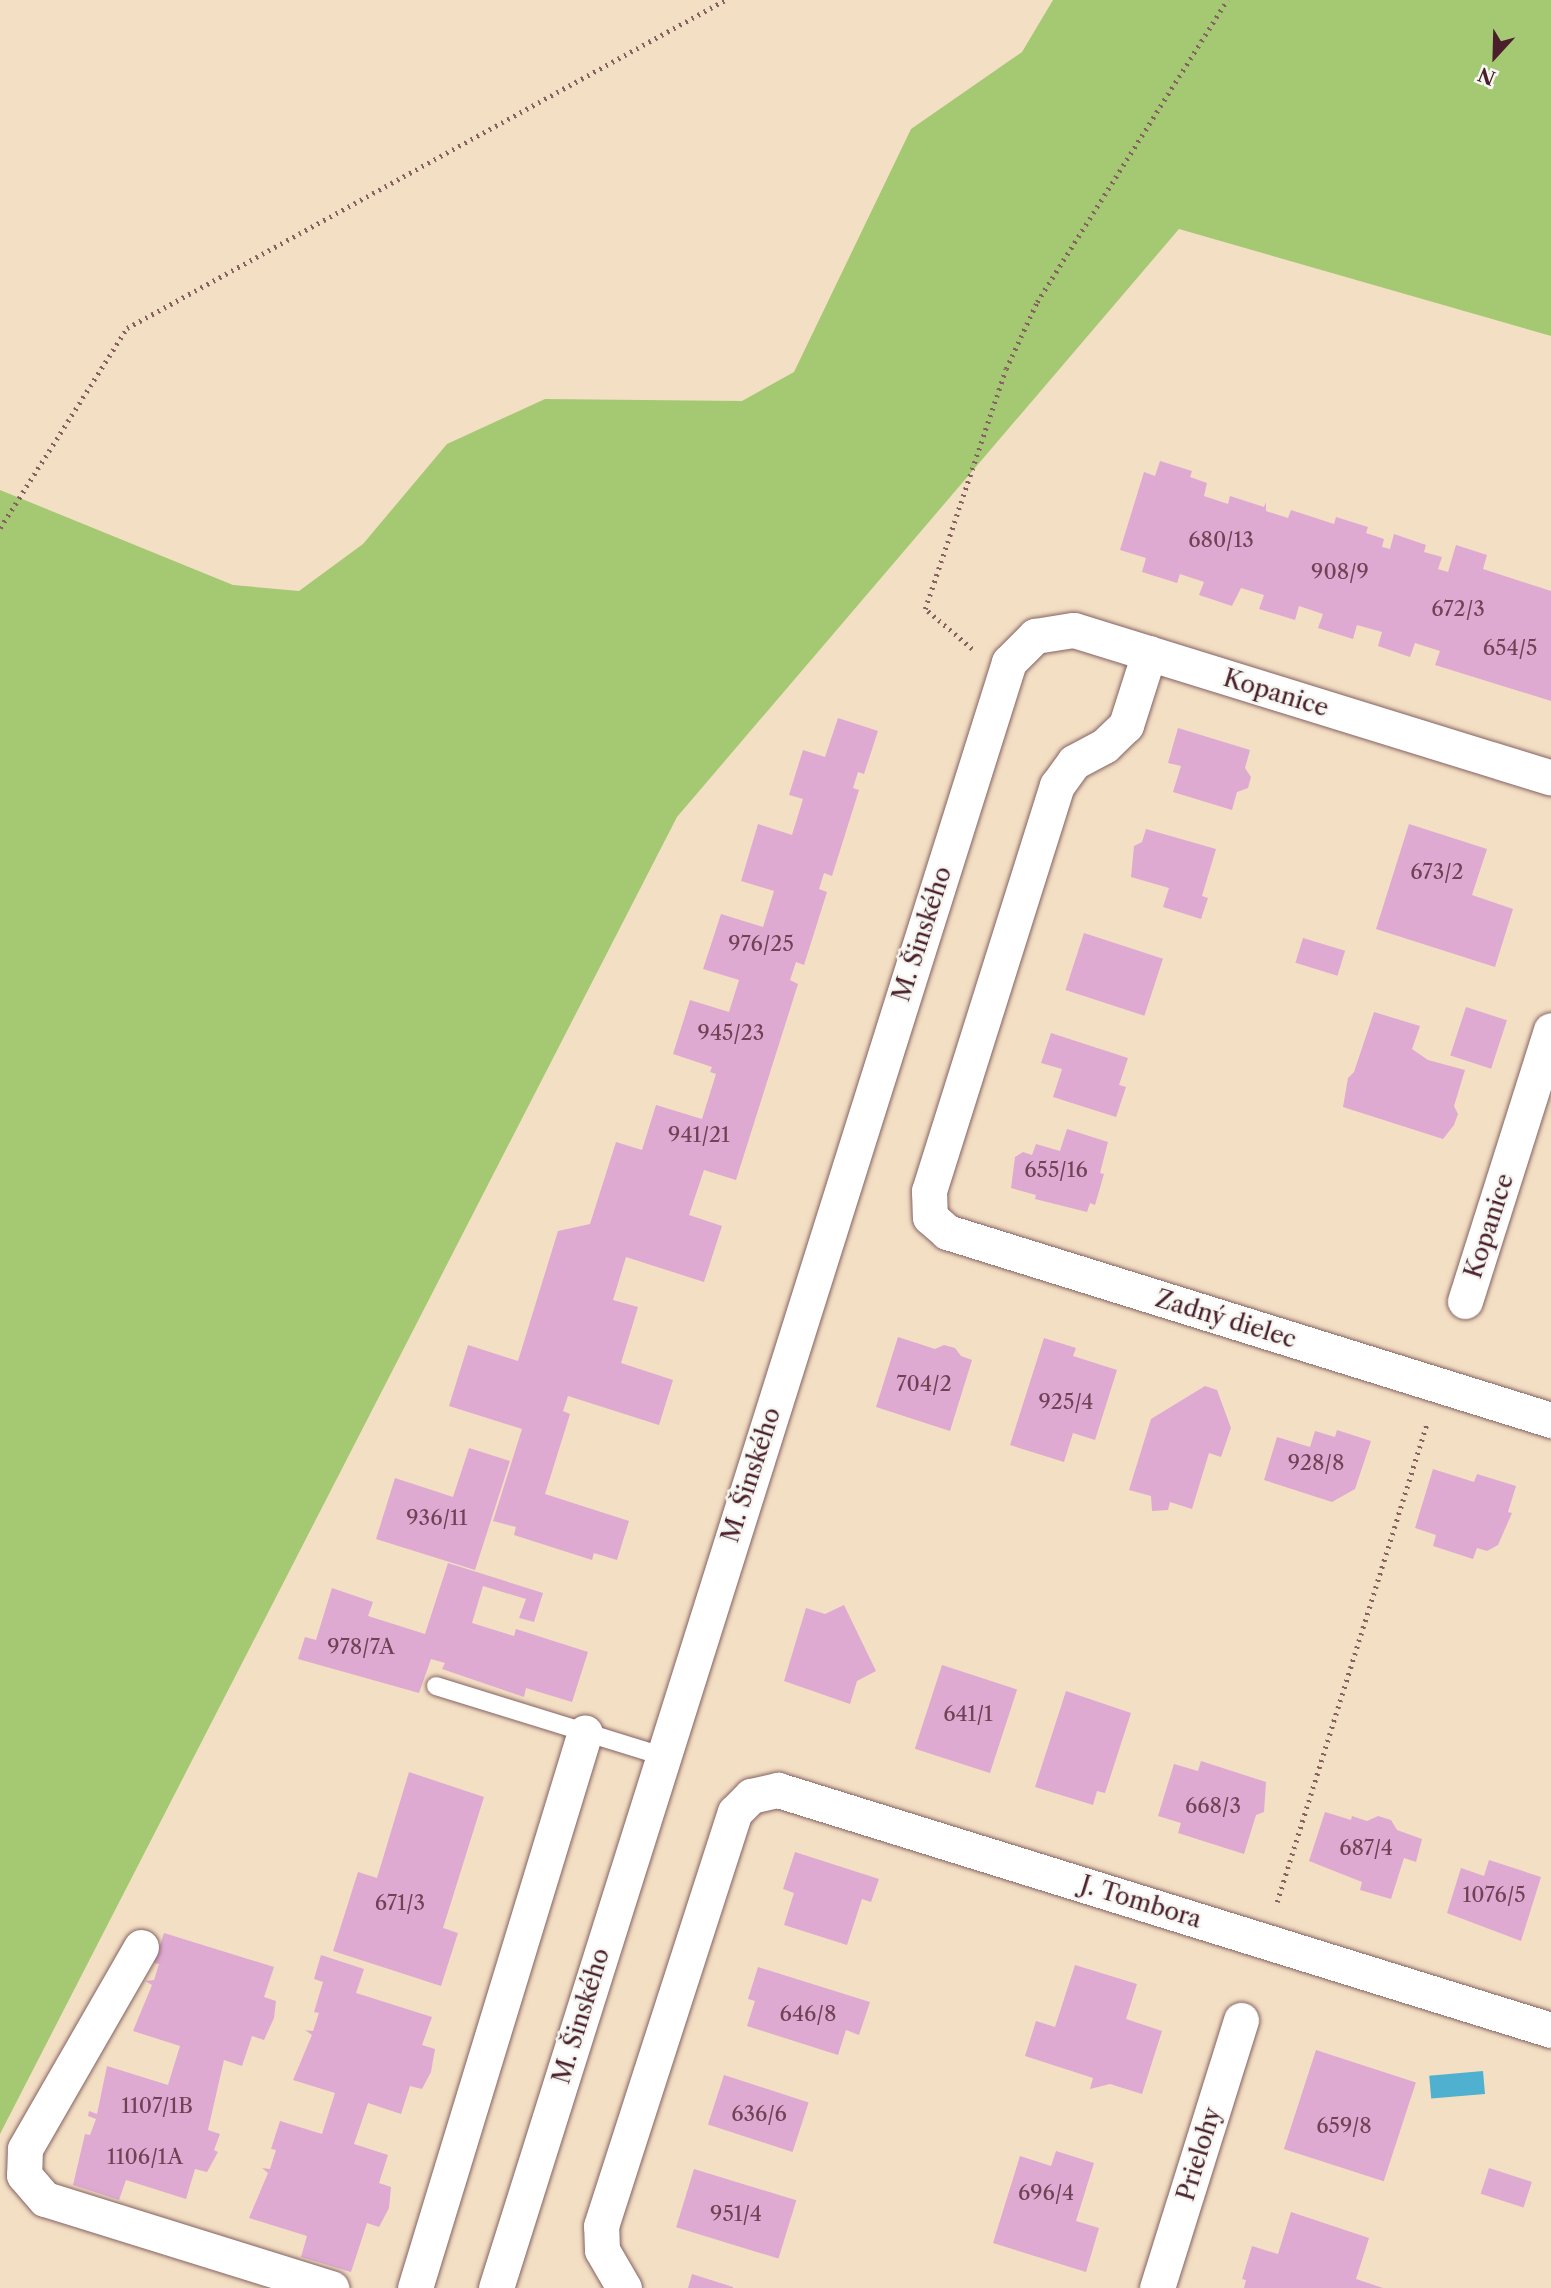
<!DOCTYPE html>
<meta charset="utf-8">
<style>
body{margin:0}
#map{position:relative;width:1551px;height:2288px;overflow:hidden;background:#f3dfc4;font-family:"Libre Caslon Text",serif}
div>[style]{position:absolute}
.green>*{inset:0;background:#a5c973}
.water>*{inset:0;background:#50b0cf;transform-origin:0 0}
.building>*{inset:0;background:#deaad2;transform-origin:0 0}
.path>*{height:4.5px;margin-top:-2.25px;transform-origin:0;background:repeating-linear-gradient(90deg,#856261 0 2px,transparent 0 7px)}
.roads{filter:drop-shadow(0 0 2px #856261) drop-shadow(0 0 2px #856261)}
.lane>*{height:18px;margin:-9px;padding:0 9px;transform-origin:9px;border-radius:9px;background:#fff}
.street>*{height:35px;margin:-17.5px;padding:0 17.5px;transform-origin:17.5px;border-radius:17.5px;background:#fff}
span{translate:-50% -50%;white-space:nowrap;text-align:center;line-height:1.15;-webkit-text-stroke:5px #f6f6f2;paint-order:stroke}
.number-label{font-size:21px;color:#6f4255}
.number-label span{-webkit-text-stroke-width:0}
.street-label{font-size:24px;color:#4a1f2b}
.north{position:absolute;left:1460px;top:21px;width:70px;height:70px;-webkit-text-stroke:5px #f6f6f2;paint-order:stroke;rotate:202deg;font-size:19px;font-weight:700;line-height:28px;text-align:center;color:#4a1f2b}
.north::after{content:'';display:block;margin:auto;width:24px;height:32px;background:#4a1f2b;clip-path:polygon(50% 0,100% 100%,50% 72%,0 100%)}
</style>
<div id="map">
<div class="green">
<i style="clip-path:polygon(1053px 0,1551px 0,1551px 336px,1179px 229px,677px 817px,0 2134px,0 490px,233px 585px,299px 591px,363px 544px,447px 444px,545px 399px,742px 401px,794px 372px,911px 129px,1022px 52px)"></i>
</div>
<div class="water">
<i style="left:1483px;top:2071px;width:23px;height:54px;rotate:85deg"></i>
</div>
<div class="building">
<i style="clip-path:polygon(1160px 461px,1192px 471px,1190px 477px,1207px 483px,1204px 496px,1228px 504px,1230px 496px,1264px 507px,1266px 502px,1266px 511px,1288px 518px,1291px 510px,1334px 524px,1336px 517px,1368px 527px,1366px 533px,1384px 539px,1382px 547px,1390px 549px,1394px 534px,1426px 545px,1424px 552px,1442px 557px,1438px 569px,1448px 572px,1456px 545px,1487px 555px,1483px 569px,1551px 591px,1551px 701px,1435px 665px,1440px 651px,1415px 643px,1410px 657px,1378px 646px,1382px 632px,1357px 625px,1353px 639px,1318px 628px,1323px 614px,1299px 606px,1295px 620px,1259px 609px,1264px 595px,1241px 588px,1232px 606px,1199px 595px,1204px 582px,1180px 574px,1177px 583px,1142px 572px,1146px 558px,1120px 550px,1144px 472px,1155px 476px)"></i>
<i style="clip-path:polygon(838px 718px,878px 731px,864px 774px,858px 772px,853px 788px,859px 790px,832px 876px,824px 873px,819px 889px,827px 892px,804px 965px,796px 962px,790px 980px,798px 984px,736px 1180px,704px 1170px,689px 1215px,722px 1226px,704px 1282px,626px 1257px,613px 1300px,638px 1307px,621px 1363px,673px 1380px,659px 1425px,568px 1396px,563px 1411px,570px 1414px,545px 1494px,629px 1521px,617px 1560px,594px 1553px,592px 1560px,514px 1535px,516px 1527px,493px 1521px,522px 1429px,449px 1406px,468px 1345px,518px 1361px,558px 1231px,590px 1224px,616px 1142px,642px 1150px,656px 1105px,702px 1119px,716px 1074px,710px 1072px,712px 1067px,673px 1054px,690px 1000px,729px 1012px,739px 980px,703px 969px,721px 914px,763px 927px,774px 891px,741px 881px,758px 824px,792px 835px,803px 799px,789px 795px,803px 750px,825px 757px)"></i>
<i style="clip-path:polygon(1178px 728px,1250px 750px,1245px 768px,1251px 777px,1248px 788px,1237px 792px,1232px 810px,1173px 792px,1181px 766px,1168px 763px)"></i>
<i style="clip-path:polygon(1409px 824px,1487px 849px,1472px 895px,1513px 909px,1495px 967px,1376px 929px)"></i>
<i style="clip-path:polygon(1146px 829px,1216px 849px,1202px 896px,1208px 898px,1201px 919px,1163px 907px,1169px 888px,1131px 877px,1134px 846px,1142px 842px)"></i>
<i style="left:1084px;top:933px;width:83px;height:60px;rotate:18deg"></i>
<i style="left:1303px;top:938px;width:44px;height:26px;rotate:17deg"></i>
<i style="left:1466px;top:1007px;width:43px;height:51px;rotate:18deg"></i>
<i style="clip-path:polygon(1374px 1012px,1420px 1026px,1412px 1049px,1428px 1060px,1465px 1070px,1454px 1106px,1458px 1114px,1454px 1125px,1443px 1139px,1343px 1107px,1348px 1078px,1354px 1072px)"></i>
<i style="clip-path:polygon(1051px 1033px,1128px 1058px,1119px 1085px,1126px 1087px,1116px 1117px,1053px 1097px,1062px 1069px,1041px 1063px)"></i>
<i style="clip-path:polygon(1067px 1129px,1108px 1142px,1100px 1173px,1104px 1174px,1095px 1205px,1090px 1203px,1087px 1212px,1035px 1199px,1036px 1195px,1011px 1188px,1015px 1157px,1023px 1152px,1032px 1155px,1036px 1144px,1060px 1151px)"></i>
<i style="clip-path:polygon(898px 1337px,935px 1349px,944px 1345px,955px 1348px,961px 1356px,972px 1360px,950px 1431px,876px 1407px)"></i>
<i style="clip-path:polygon(1044px 1338px,1076px 1348px,1073px 1356px,1117px 1370px,1095px 1440px,1073px 1433px,1064px 1462px,1010px 1445px)"></i>
<i style="clip-path:polygon(1205px 1386px,1217px 1390px,1231px 1428px,1221px 1457px,1209px 1453px,1192px 1509px,1170px 1502px,1168px 1510px,1152px 1511px,1151px 1496px,1129px 1490px,1151px 1419px)"></i>
<i style="clip-path:polygon(1337px 1430px,1371px 1441px,1355px 1489px,1332px 1502px,1264px 1480px,1277px 1437px,1310px 1447px,1315px 1431px,1335px 1437px)"></i>
<i style="clip-path:polygon(469px 1448px,510px 1461px,475px 1570px,376px 1539px,395px 1478px,453px 1497px)"></i>
<i style="clip-path:polygon(1433px 1469px,1474px 1482px,1477px 1474px,1516px 1486px,1508px 1512px,1512px 1513px,1498px 1545px,1487px 1551px,1477px 1548px,1473px 1559px,1433px 1546px,1436px 1535px,1415px 1528px)"></i>
<i style="clip-path:polygon(448px 1563px,543px 1593px,534px 1622px,519px 1618px,526px 1599px,483px 1586px,472px 1623px,514px 1636px,516px 1629px,588px 1652px,572px 1702px,526px 1688px,524px 1697px,442px 1669px,445px 1663px,431px 1659px,419px 1693px,298px 1659px,305px 1637px,316px 1640px,332px 1588px,373px 1602px,368px 1616px,425px 1634px)"></i>
<i style="clip-path:polygon(844px 1605px,876px 1671px,857px 1681px,850px 1704px,784px 1681px,806px 1608px,825px 1614px)"></i>
<i style="left:942px;top:1665px;width:79px;height:88px;rotate:18deg"></i>
<i style="clip-path:polygon(1066px 1691px,1131px 1713px,1105px 1793px,1097px 1791px,1093px 1805px,1035px 1787px)"></i>
<i style="clip-path:polygon(1201px 1761px,1266px 1782px,1264px 1812px,1256px 1815px,1244px 1854px,1178px 1833px,1181px 1823px,1158px 1816px,1174px 1764px,1198px 1771px)"></i>
<i style="clip-path:polygon(409px 1772px,484px 1797px,443px 1928px,458px 1933px,441px 1986px,333px 1951px,358px 1872px,377px 1878px)"></i>
<i style="clip-path:polygon(1325px 1812px,1351px 1820px,1352px 1816px,1367px 1821px,1378px 1816px,1391px 1820px,1397px 1830px,1422px 1839px,1416px 1862px,1404px 1858px,1391px 1899px,1360px 1890px,1362px 1882px,1309px 1861px)"></i>
<i style="clip-path:polygon(795px 1852px,879px 1879px,871px 1902px,862px 1899px,847px 1945px,784px 1925px,794px 1893px,783px 1889px)"></i>
<i style="clip-path:polygon(1489px 1860px,1541px 1877px,1521px 1941px,1447px 1913px,1461px 1868px,1484px 1876px)"></i>
<i style="clip-path:polygon(164px 1933px,274px 1967px,264px 1997px,276px 2001px,274px 2018px,264px 2040px,252px 2036px,242px 2066px,224px 2060px,208px 2130px,220px 2134px,214px 2150px,218px 2152px,207px 2172px,195px 2169px,186px 2199px,126px 2180px,119px 2200px,73px 2185px,85px 2134px,90px 2135px,96px 2119px,88px 2116px,89px 2111px,97px 2114px,107px 2066px,168px 2085px,180px 2046px,133px 2031px,152px 1985px,145px 1981px,154px 1980px,159px 1964px,154px 1963px)"></i>
<i style="clip-path:polygon(321px 1955px,364px 1969px,356px 1993px,432px 2017px,422px 2045px,435px 2049px,431px 2072px,422px 2089px,410px 2086px,401px 2114px,368px 2103px,354px 2144px,388px 2155px,379px 2183px,391px 2187px,389px 2208px,379px 2227px,367px 2223px,351px 2272px,301px 2257px,307px 2236px,249px 2218px,268px 2173px,262px 2168px,270px 2169px,276px 2150px,271px 2149px,280px 2121px,322px 2134px,335px 2093px,293px 2080px,312px 2035px,305px 2030px,313px 2031px,319px 2013px,314px 2012px,323px 1982px,314px 1979px)"></i>
<i style="clip-path:polygon(1075px 1965px,1137px 1984px,1126px 2019px,1162px 2031px,1142px 2094px,1110px 2084px,1090px 2089px,1093px 2078px,1025px 2056px,1036px 2021px,1055px 2027px)"></i>
<i style="clip-path:polygon(758px 1967px,870px 2002px,859px 2035px,846px 2030px,838px 2055px,747px 2026px,755px 2001px,748px 1999px)"></i>
<i style="left:1316px;top:2050px;width:105px;height:104px;rotate:18deg"></i>
<i style="left:724px;top:2075px;width:89px;height:52px;rotate:18deg"></i>
<i style="clip-path:polygon(1056px 2151px,1094px 2163px,1076px 2221px,1099px 2228px,1086px 2272px,993px 2243px,1020px 2156px,1051px 2166px)"></i>
<i style="left:1489px;top:2168px;width:45px;height:27px;rotate:18deg"></i>
<i style="left:694px;top:2169px;width:107px;height:61px;rotate:17deg"></i>
<i style="clip-path:polygon(1291px 2212px,1369px 2238px,1356px 2279px,1383px 2288px,1244px 2288px,1246px 2280px,1242px 2279px,1252px 2246px,1278px 2254px)"></i>
<i style="clip-path:polygon(692px 2274px,733px 2287px,733px 2288px,688px 2288px)"></i>
</div>
<div class="path">
<i style="left:0;top:528px;width:237px;rotate:-57.6deg"></i>
<i style="left:127px;top:328px;width:682px;rotate:-28.74deg"></i>
<i style="left:972px;top:649px;width:62px;rotate:-139.6deg"></i>
<i style="left:925px;top:609px;width:253px;rotate:-71.4deg"></i>
<i style="left:1006px;top:369px;width:74px;rotate:-65.2deg"></i>
<i style="left:1037px;top:302px;width:357px;rotate:-57.8deg"></i>
<i style="left:1277px;top:1902px;width:502px;rotate:-72.61deg"></i>
</div>
<div class="roads">
<div class="lane">
<i style="left:436px;top:1686px;width:237px;rotate:17.2deg"></i>
</div>
<div class="street">
<i style="left:1149px;top:653px;width:76px;rotate:107.7deg"></i>
<i style="left:1126px;top:725px;width:30px;rotate:136deg"></i>
<i style="left:1104px;top:746px;width:34px;rotate:152deg"></i>
<i style="left:1074px;top:762px;width:29px;rotate:126deg"></i>
<i style="left:1057px;top:785px;width:426px;rotate:107.5deg"></i>
<i style="left:929px;top:1191px;width:26px;rotate:88deg"></i>
<i style="left:930px;top:1217px;width:23px;rotate:41deg"></i>
<i style="left:947px;top:1232px;width:633px;rotate:17.29deg"></i>
<i style="left:1465px;top:1301px;width:284px;rotate:-72.4deg"></i>
<i style="left:141px;top:1947px;width:233px;rotate:119.9deg"></i>
<i style="left:25px;top:2149px;width:26px;rotate:92deg"></i>
<i style="left:24px;top:2175px;width:32px;rotate:49deg"></i>
<i style="left:45px;top:2199px;width:300px;rotate:17.3deg"></i>
<i style="left:415px;top:2288px;width:581px;rotate:-73deg"></i>
<i style="left:496px;top:2288px;width:1705px;rotate:-72.49deg"></i>
<i style="left:1009px;top:662px;width:37px;rotate:-45deg"></i>
<i style="left:1035px;top:636px;width:39px;rotate:-9deg"></i>
<i style="left:1074px;top:630px;width:499px;rotate:17.2deg"></i>
<i style="left:624px;top:2288px;width:44px;rotate:-120.1deg"></i>
<i style="left:602px;top:2250px;width:24px;rotate:-92deg"></i>
<i style="left:601px;top:2226px;width:435px;rotate:-72.1deg"></i>
<i style="left:735px;top:1812px;width:23px;rotate:-45deg"></i>
<i style="left:751px;top:1796px;width:28px;rotate:-13deg"></i>
<i style="left:778px;top:1790px;width:809px;rotate:17.25deg"></i>
<i style="left:1157px;top:2288px;width:281px;rotate:-72.6deg"></i>
</div>
</div>
<div class="number-label">
<span style="left:1221px;top:540px">680/13</span>
<span style="left:1340px;top:572px">908/9</span>
<span style="left:1458px;top:609px">672/3</span>
<span style="left:1510px;top:648px">654/5</span>
<span style="left:1437px;top:872px">673/2</span>
<span style="left:761px;top:944px">976/25</span>
<span style="left:731px;top:1033px">945/23</span>
<span style="left:699px;top:1135px">941/21</span>
<span style="left:1056px;top:1170px">655/16</span>
<span style="left:924px;top:1384px">704/2</span>
<span style="left:1066px;top:1402px">925/4</span>
<span style="left:1316px;top:1463px">928/8</span>
<span style="left:437px;top:1518px">936/11</span>
<span style="left:361px;top:1647px">978/7A</span>
<span style="left:968px;top:1714px">641/1</span>
<span style="left:1213px;top:1806px">668/3</span>
<span style="left:1366px;top:1848px">687/4</span>
<span style="left:1494px;top:1895px">1076/5</span>
<span style="left:400px;top:1903px">671/3</span>
<span style="left:808px;top:2014px">646/8</span>
<span style="left:157px;top:2106px">1107/1B</span>
<span style="left:759px;top:2114px">636/6</span>
<span style="left:1344px;top:2126px">659/8</span>
<span style="left:145px;top:2157px">1106/1A</span>
<span style="left:1046px;top:2193px">696/4</span>
<span style="left:736px;top:2214px">951/4</span>
</div>
<div class="street-label">
<span style="left:1276px;top:693px;rotate:17deg">Kopanice</span>
<span style="left:922px;top:934px;rotate:-72deg">M. Šinského</span>
<span style="left:1489px;top:1226px;rotate:-72deg">Kopanice</span>
<span style="left:1226px;top:1319px;rotate:17deg">Zadný dielec</span>
<span style="left:751px;top:1475px;rotate:-72deg">M. Šinského</span>
<span style="left:1141px;top:1902px;rotate:17deg">J. Tombora</span>
<span style="left:581px;top:2016px;rotate:-73deg">M. Šinského</span>
<span style="left:1199px;top:2154px;rotate:-73deg">Prielohy</span>
</div>
<div class="north">N</div>
</div>
